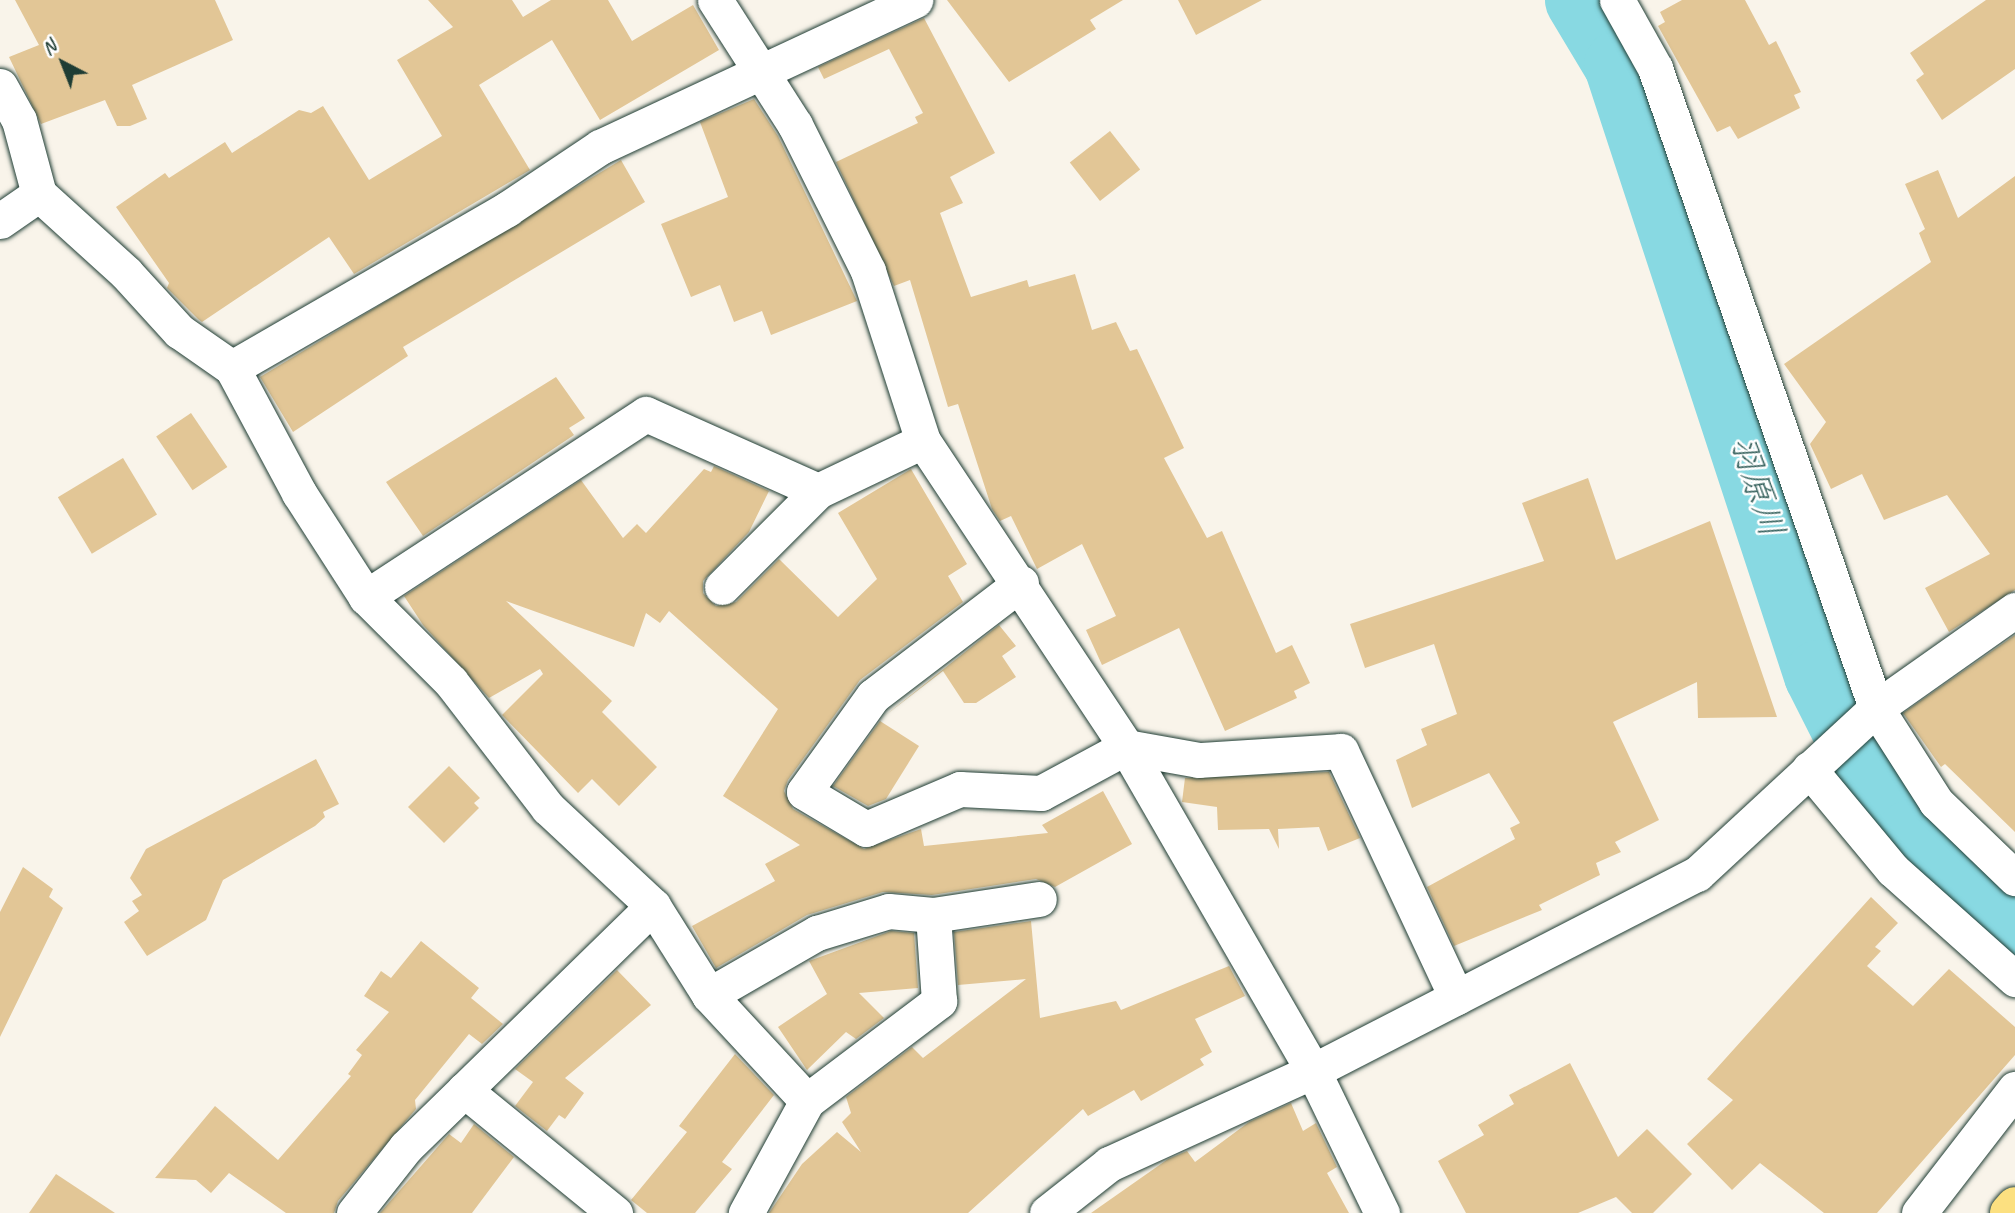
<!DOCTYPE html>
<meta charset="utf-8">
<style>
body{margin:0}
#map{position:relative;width:2015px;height:1213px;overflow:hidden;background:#f9f4ea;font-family:Caveat,"Klee One",sans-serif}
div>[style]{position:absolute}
.river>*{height:70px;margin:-35px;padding:0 35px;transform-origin:35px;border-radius:35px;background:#88d9e2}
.building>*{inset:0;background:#e2c696;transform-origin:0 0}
.roads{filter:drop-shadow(0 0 2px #1f3d34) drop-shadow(0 0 2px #1f3d34)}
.street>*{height:35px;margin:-17.5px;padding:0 17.5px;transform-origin:17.5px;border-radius:17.5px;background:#fff}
.highway>*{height:38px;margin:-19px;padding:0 19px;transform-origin:19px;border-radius:19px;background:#fce080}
span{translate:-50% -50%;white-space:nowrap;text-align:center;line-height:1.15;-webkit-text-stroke:5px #fff;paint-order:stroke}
.water-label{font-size:35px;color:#396460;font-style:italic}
.north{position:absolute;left:28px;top:28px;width:70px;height:70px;-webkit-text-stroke:5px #fff;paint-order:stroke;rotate:318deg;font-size:19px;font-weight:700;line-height:28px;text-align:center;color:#1f3d34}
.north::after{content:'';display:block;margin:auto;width:24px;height:32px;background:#1f3d34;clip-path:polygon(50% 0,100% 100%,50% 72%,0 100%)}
</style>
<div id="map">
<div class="river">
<i style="left:1580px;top:0;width:76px;rotate:59deg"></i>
<i style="left:1619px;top:65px;width:642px;rotate:71.85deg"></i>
<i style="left:1819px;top:675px;width:91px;rotate:63.2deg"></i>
<i style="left:1860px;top:756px;width:94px;rotate:57.2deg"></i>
<i style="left:1911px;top:835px;width:136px;rotate:39.9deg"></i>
</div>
<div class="building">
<i style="clip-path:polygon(15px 0,215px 0,233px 40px,132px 85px,147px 119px,130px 126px,117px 126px,105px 100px,41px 124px,9px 57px,39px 45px)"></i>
<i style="clip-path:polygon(428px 0,512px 0,523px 17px,551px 0,608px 0,632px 41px,693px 5px,719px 50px,600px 120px,552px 40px,479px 85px,530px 170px,354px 274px,329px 237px,202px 322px,198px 319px,167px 288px,169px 283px,116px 207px,165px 173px,169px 178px,225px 142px,232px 153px,299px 110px,311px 113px,323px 106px,369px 180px,442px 136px,397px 60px,453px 27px)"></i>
<i style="clip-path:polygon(947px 0,1123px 0,1090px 20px,1096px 29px,1009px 82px)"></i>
<i style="clip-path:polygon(1178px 0,1262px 0,1196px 35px)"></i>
<i style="clip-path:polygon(1682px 0,1745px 0,1769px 45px,1776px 41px,1801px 92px,1794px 95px,1800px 108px,1738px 139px,1730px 126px,1717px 132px,1658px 26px,1665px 22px,1660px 12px)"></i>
<i style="clip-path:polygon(1986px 0,2015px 0,2015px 69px,1942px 120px,1916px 80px,1924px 74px,1910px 53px)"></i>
<i style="clip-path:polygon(924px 18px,995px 153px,950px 177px,963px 203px,940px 213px,971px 297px,1027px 280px,1029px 287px,1075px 274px,1092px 330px,1116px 322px,1130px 351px,1137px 349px,1184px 448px,1164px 458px,1207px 538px,1222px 531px,1276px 653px,1292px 645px,1310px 683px,1294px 691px,1297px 698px,1225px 731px,1179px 628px,1102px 665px,1086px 630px,1116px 616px,1082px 544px,1037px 569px,1011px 516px,1000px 521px,992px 509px,958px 404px,948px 407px,910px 280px,894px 286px,836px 162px,918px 123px,915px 117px,923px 113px,889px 49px,824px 79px,818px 67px)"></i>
<i style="clip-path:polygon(754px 99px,778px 136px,857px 301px,771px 335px,762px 311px,734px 322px,720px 285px,691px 297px,661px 224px,728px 197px,700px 122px)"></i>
<i style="left:1110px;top:131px;width:49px;height:51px;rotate:52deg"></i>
<i style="clip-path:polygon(621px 160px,645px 202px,403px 347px,408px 356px,293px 432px,260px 377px)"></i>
<i style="clip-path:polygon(1938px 170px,1958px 218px,2015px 176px,2015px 590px,1949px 632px,1925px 588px,1990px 554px,1947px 495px,1884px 520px,1862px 474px,1831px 489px,1810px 444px,1826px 422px,1784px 364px,1931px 262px,1919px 233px,1925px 229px,1905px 184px)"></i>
<i style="clip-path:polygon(556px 377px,585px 418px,569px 428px,574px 435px,423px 536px,386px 482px)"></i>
<i style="left:191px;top:413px;width:65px;height:42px;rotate:56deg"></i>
<i style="left:123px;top:458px;width:66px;height:76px;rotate:59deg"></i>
<i style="clip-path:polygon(714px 466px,769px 491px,749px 532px,703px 581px,703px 593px,716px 606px,736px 602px,779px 559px,838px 617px,877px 579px,838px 513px,911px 469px,967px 564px,948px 576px,963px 602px,860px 680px,788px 780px,784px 791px,793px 809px,864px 849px,921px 829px,924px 846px,1048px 833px,1042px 825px,1103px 791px,1132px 844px,1055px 887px,1036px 879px,932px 895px,883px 892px,807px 915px,716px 968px,692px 926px,775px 881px,765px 864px,800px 845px,723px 796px,778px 709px,669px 611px,660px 623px,646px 613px,634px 647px,506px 601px,612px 701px,602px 712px,657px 767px,619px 806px,592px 779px,578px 793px,502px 715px,543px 674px,540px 669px,489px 698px,423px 625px,404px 596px,581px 480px,623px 538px,637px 524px,646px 533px,704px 469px,711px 472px)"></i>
<i style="clip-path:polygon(1588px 478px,1616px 560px,1710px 521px,1777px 717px,1698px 718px,1697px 682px,1613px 722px,1659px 820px,1615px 842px,1621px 852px,1596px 863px,1600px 875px,1539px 905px,1542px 910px,1454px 946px,1427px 887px,1515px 839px,1510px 828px,1520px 823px,1489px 773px,1412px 808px,1396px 760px,1427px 745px,1421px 729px,1457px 714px,1434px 644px,1365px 668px,1350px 624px,1544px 561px,1522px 503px)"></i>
<i style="clip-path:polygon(999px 625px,1016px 646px,1002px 656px,1016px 677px,976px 703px,964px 703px,943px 671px,882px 718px)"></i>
<i style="clip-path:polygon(2015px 635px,2015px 832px,1945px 764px,1941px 767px,1903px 713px)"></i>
<i style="clip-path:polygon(880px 721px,919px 746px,886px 799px,868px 806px,833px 786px)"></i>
<i style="clip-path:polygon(316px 759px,339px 804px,323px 812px,325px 817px,315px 826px,223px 880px,206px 920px,147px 956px,124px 922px,139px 911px,132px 901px,142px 895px,130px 878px,146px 849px)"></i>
<i style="clip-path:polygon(449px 766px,480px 798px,474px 803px,479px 808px,444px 843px,408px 807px)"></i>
<i style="clip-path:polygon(1329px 772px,1360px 838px,1328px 851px,1319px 827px,1278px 829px,1279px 849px,1269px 829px,1218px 830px,1217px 807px,1182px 802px,1185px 778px)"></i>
<i style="clip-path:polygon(23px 867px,53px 889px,49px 897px,63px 908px,0 1037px,0 912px)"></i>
<i style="clip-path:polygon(1871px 897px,1898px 923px,1875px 947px,1881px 951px,1867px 966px,1913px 1006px,1949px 969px,2015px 1027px,2015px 1055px,1877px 1213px,1824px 1213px,1760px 1163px,1732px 1190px,1687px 1144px,1733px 1100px,1707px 1079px)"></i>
<i style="clip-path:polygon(1031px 921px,1040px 1018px,1116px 1001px,1121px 1010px,1229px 966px,1245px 996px,1195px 1019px,1212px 1052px,1200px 1059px,1204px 1065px,1141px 1101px,1134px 1090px,1088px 1116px,1083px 1109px,968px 1213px,769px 1213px,802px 1164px,837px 1132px,861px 1152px,842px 1122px,851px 1113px,846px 1097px,912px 1047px,923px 1058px,1026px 979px,958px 985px,954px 932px)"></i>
<i style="clip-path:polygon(891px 931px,914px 933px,918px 988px,859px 993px,884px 1018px,856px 1039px,846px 1032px,807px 1070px,778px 1027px,827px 994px,809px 961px)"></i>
<i style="clip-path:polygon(421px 941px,479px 988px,471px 998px,503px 1024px,482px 1044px,469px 1034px,415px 1100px,416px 1109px,338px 1201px,334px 1213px,286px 1213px,229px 1173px,211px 1193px,196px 1180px,155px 1178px,215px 1106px,278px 1160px,351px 1076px,348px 1074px,362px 1055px,356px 1050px,389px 1012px,364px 996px,381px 971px,391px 978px)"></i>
<i style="clip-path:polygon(617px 970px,651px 1005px,565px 1078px,584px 1093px,565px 1119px,559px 1115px,547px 1131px,515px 1106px,533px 1082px,515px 1069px)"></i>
<i style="clip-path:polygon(735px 1054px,774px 1095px,722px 1162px,732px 1169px,695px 1213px,647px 1213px,631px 1200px,687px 1132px,679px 1126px)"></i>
<i style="clip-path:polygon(1570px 1063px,1618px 1157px,1647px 1129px,1692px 1174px,1653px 1213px,1632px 1213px,1616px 1197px,1578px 1213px,1466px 1213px,1438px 1161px,1484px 1135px,1478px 1125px,1514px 1104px,1509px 1095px)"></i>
<i style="clip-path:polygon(1291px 1103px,1303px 1131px,1316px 1123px,1337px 1167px,1327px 1173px,1349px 1213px,1091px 1213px,1168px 1159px,1187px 1151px,1195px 1162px,1249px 1122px)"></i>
<i style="clip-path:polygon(474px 1124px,514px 1157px,472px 1213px,380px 1213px,449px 1134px,461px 1143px)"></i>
<i style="clip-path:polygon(56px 1174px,115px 1213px,29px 1213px)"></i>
</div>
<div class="roads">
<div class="street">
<i style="left:715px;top:0;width:148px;rotate:57.4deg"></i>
<i style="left:795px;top:125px;width:163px;rotate:63.4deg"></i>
<i style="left:868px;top:271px;width:179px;rotate:72.1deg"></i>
<i style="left:923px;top:441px;width:367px;rotate:56.4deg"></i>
<i style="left:1126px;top:747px;width:374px;rotate:60deg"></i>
<i style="left:1313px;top:1071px;width:158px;rotate:64.1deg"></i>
<i style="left:1617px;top:0;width:78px;rotate:60.8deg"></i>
<i style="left:1655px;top:68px;width:677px;rotate:70.95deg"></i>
<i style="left:1876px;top:708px;width:112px;rotate:57.4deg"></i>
<i style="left:1936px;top:802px;width:110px;rotate:43.9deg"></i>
<i style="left:0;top:86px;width:39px;rotate:61deg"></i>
<i style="left:19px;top:120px;width:77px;rotate:74.9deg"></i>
<i style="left:39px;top:194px;width:118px;rotate:42.2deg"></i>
<i style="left:126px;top:273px;width:79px;rotate:47.6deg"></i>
<i style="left:179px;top:331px;width:65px;rotate:34.9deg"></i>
<i style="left:232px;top:368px;width:142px;rotate:61.8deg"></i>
<i style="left:299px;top:493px;width:124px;rotate:57.2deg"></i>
<i style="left:366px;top:597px;width:120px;rotate:45deg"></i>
<i style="left:451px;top:682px;width:159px;rotate:52.4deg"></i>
<i style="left:548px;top:808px;width:144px;rotate:43deg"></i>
<i style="left:653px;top:906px;width:105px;rotate:57.8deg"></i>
<i style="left:709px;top:995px;width:144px;rotate:47.2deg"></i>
<i style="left:807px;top:1101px;width:128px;rotate:118.6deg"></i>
<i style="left:0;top:221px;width:47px;rotate:-34.7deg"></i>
<i style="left:232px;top:368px;width:318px;rotate:-30deg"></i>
<i style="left:507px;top:209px;width:112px;rotate:-33.7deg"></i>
<i style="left:600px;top:147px;width:348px;rotate:-25deg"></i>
<i style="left:1021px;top:583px;width:186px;rotate:142.6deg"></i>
<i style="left:873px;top:696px;width:118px;rotate:125.7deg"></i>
<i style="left:804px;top:792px;width:72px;rotate:30.8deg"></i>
<i style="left:866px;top:829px;width:102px;rotate:-23.1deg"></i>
<i style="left:960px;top:789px;width:81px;rotate:2.8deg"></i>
<i style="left:1041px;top:793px;width:97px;rotate:-28.4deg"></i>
<i style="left:1126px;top:747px;width:74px;rotate:10.1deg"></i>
<i style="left:1199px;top:760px;width:142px;rotate:-3.6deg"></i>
<i style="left:1341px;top:751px;width:272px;rotate:64.9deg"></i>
<i style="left:722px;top:587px;width:136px;rotate:-45deg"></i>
<i style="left:818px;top:491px;width:116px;rotate:-25.5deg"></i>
<i style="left:366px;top:597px;width:334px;rotate:-33.2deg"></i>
<i style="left:646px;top:414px;width:188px;rotate:24.1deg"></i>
<i style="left:1809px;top:769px;width:131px;rotate:50.3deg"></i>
<i style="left:1893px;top:870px;width:164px;rotate:41.8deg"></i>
<i style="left:709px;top:995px;width:125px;rotate:-29.9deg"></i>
<i style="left:817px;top:933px;width:75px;rotate:-17deg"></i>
<i style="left:889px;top:911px;width:44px;rotate:5.2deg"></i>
<i style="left:933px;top:915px;width:107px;rotate:-8.6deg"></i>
<i style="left:464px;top:1090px;width:195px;rotate:39.2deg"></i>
<i style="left:807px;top:1101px;width:166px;rotate:-37.1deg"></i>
<i style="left:939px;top:1001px;width:86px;rotate:-94deg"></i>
<i style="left:354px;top:1213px;width:84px;rotate:-51.8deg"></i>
<i style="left:406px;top:1147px;width:345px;rotate:-44.3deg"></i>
<i style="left:1047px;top:1213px;width:79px;rotate:-38.3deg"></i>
<i style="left:1109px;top:1164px;width:224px;rotate:-24.5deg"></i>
<i style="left:1313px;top:1071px;width:432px;rotate:-27.2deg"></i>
<i style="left:1697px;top:874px;width:244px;rotate:-42.8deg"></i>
<i style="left:1876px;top:708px;width:170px;rotate:-35.2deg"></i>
<i style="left:1919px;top:1213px;width:157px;rotate:-52.3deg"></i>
</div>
<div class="highway">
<i style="left:2009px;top:1213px;width:9px;rotate:-49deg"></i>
</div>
</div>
<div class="water-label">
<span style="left:1757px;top:486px;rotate:72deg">羽原川</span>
</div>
<div class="north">N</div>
</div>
